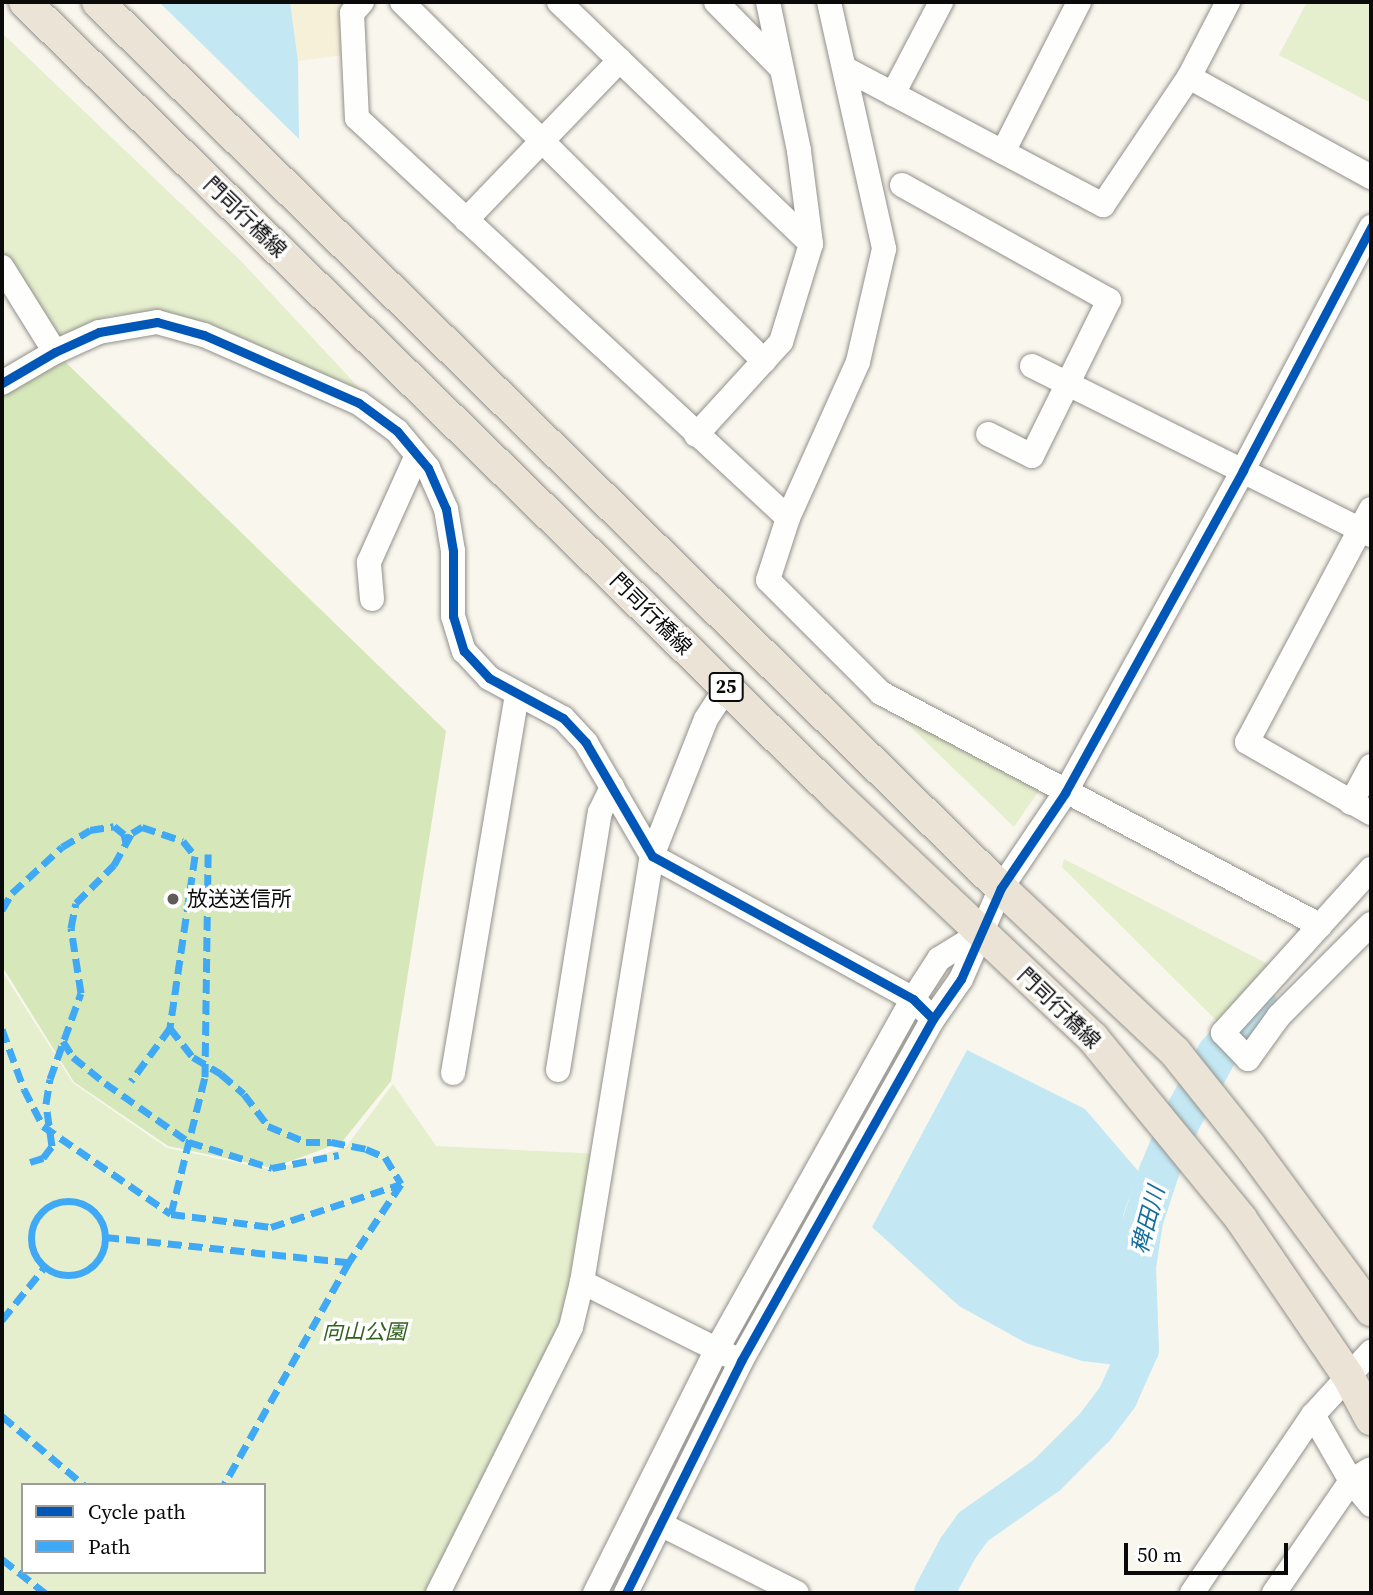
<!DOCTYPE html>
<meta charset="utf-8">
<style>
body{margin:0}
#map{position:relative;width:1373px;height:1595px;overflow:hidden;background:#f9f6ed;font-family:"Source Serif 4","Noto Sans JP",serif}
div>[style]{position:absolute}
.farmland>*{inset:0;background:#f6f0d9}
.green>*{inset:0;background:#e5efcd}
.forest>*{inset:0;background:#d6e7ba}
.water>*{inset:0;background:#c3e8f4}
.river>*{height:40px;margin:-20px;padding:0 20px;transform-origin:20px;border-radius:20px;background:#c3e8f4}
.roads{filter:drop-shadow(0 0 2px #92908c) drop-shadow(0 0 2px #92908c)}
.minor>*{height:24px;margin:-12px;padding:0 12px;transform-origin:12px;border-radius:12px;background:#fefefc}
.major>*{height:32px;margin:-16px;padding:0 16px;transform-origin:16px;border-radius:16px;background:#ebe4d6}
.quiet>*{height:7px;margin-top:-3.5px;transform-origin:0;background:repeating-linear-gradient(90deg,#3fa9f5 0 14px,transparent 0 21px)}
.quiet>.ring{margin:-3.5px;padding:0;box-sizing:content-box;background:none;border:7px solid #3fa9f5;border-radius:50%}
.cycleway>*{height:9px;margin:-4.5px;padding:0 4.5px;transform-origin:4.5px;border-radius:4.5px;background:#0057b8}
.dots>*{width:19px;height:19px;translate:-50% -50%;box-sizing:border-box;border:4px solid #fff;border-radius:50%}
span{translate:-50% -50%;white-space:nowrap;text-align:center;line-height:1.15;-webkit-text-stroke:7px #fff;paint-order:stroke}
.shield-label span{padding:2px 5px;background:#fff;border:2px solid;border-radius:5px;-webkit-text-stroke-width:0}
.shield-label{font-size:19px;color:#0a0a0a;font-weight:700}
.street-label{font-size:21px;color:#0a0a0a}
.poi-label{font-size:21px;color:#0a0a0a}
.left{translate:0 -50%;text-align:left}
.park-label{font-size:21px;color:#30621b;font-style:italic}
.water-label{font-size:23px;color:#136e9d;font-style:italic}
.frame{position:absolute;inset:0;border:4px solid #0a0a0a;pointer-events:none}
.legend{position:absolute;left:21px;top:1483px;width:245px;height:91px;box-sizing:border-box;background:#fff;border:2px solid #9d9d9d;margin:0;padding:9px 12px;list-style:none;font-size:21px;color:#0a0a0a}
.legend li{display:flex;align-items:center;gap:14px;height:35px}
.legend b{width:35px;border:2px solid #9d9d9d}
.scale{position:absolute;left:1124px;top:1543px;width:164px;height:32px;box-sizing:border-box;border:4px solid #0a0a0a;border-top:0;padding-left:9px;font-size:21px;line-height:24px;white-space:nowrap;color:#0a0a0a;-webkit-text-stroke:5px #fff;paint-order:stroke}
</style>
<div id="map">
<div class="farmland">
<i style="clip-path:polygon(290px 2px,354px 2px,344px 55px,298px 61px)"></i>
</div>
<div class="green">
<i style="clip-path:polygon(1307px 2px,1363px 2px,1371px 5px,1371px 103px,1279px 55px)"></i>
<i style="clip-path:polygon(2px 33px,241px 261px,362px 391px,156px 312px,110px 315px,56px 340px,2px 256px)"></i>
<i style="clip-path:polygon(894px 711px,1042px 786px,1014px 827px)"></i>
<i style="clip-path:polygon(1064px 859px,1278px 969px,1223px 1027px,1062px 867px)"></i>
<i style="clip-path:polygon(evenodd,2px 971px,73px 1083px,167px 1148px,273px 1170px,346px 1147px,393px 1084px,436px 1146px,601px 1154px,582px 1282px,438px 1593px,2px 1593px,2px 971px,23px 1485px,264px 1485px,264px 1572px,23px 1572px,23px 1485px)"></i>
</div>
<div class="forest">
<i style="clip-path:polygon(55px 352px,446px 731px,391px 1081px,342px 1142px,272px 1168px,168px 1146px,74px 1082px,2px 966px,2px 383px)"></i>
</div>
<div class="water">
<i style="clip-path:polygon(159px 2px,290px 2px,298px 61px,299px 139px)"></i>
<i style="clip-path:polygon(967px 1050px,1085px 1109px,1139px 1172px,1123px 1215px,1123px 1264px,1130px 1333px,1116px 1365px,1082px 1361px,1026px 1343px,959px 1306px,872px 1227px)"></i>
</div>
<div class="river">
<i style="left:934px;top:1593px;width:51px;rotate:-61.9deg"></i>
<i style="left:958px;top:1548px;width:26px;rotate:-54deg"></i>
<i style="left:973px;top:1527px;width:90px;rotate:-35.1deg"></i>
<i style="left:1047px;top:1475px;width:68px;rotate:-45deg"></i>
<i style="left:1095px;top:1427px;width:39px;rotate:-53deg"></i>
<i style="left:1118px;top:1396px;width:51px;rotate:-65.9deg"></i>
<i style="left:1139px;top:1349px;width:82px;rotate:-92.1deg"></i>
<i style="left:1136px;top:1267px;width:47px;rotate:-81.3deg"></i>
<i style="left:1143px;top:1221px;width:52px;rotate:-71.9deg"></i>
<i style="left:1159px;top:1172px;width:54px;rotate:-67.2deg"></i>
<i style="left:1180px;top:1122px;width:77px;rotate:-61.4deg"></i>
<i style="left:1217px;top:1054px;width:63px;rotate:-49.5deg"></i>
</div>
<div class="roads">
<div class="minor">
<i style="left:362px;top:2px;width:15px;rotate:132deg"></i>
<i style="left:352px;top:13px;width:105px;rotate:87.3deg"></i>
<i style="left:357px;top:118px;width:588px;rotate:42.86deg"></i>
<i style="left:402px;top:2px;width:510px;rotate:44.76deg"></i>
<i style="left:559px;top:2px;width:349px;rotate:43.8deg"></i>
<i style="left:811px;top:244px;width:102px;rotate:107deg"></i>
<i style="left:781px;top:342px;width:126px;rotate:132.4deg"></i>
<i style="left:716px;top:2px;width:93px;rotate:45.4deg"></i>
<i style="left:768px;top:2px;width:152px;rotate:78.2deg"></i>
<i style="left:799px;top:151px;width:94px;rotate:82.6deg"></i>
<i style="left:829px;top:2px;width:253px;rotate:77.4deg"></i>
<i style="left:884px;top:249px;width:116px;rotate:103deg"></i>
<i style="left:858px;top:362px;width:171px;rotate:114.2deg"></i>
<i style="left:788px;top:518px;width:65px;rotate:107.9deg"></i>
<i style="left:768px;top:580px;width:160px;rotate:45deg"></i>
<i style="left:881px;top:693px;width:497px;rotate:27.9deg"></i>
<i style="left:846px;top:69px;width:291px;rotate:27.9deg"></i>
<i style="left:1103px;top:205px;width:154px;rotate:-56.1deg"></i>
<i style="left:1189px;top:77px;width:85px;rotate:-62.5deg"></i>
<i style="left:1189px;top:77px;width:208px;rotate:28.8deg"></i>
<i style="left:893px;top:94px;width:104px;rotate:-62.4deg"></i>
<i style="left:1003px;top:152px;width:168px;rotate:-63.1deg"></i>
<i style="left:902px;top:185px;width:237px;rotate:29.1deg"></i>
<i style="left:1109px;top:300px;width:174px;rotate:116.3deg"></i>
<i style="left:1032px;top:456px;width:49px;rotate:-153.4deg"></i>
<i style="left:466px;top:220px;width:222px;rotate:-46.1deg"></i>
<i style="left:2px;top:267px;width:100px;rotate:58.1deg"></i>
<i style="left:1032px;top:366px;width:379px;rotate:26.5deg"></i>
<i style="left:2px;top:383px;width:61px;rotate:-30.3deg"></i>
<i style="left:55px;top:352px;width:48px;rotate:-24.4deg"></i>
<i style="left:99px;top:332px;width:59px;rotate:-9.8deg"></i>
<i style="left:157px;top:322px;width:49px;rotate:15.5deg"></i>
<i style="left:204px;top:335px;width:169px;rotate:23.7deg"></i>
<i style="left:359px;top:403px;width:47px;rotate:36.4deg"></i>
<i style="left:397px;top:431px;width:48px;rotate:50deg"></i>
<i style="left:428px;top:468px;width:45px;rotate:66.3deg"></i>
<i style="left:446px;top:509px;width:43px;rotate:80.5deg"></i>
<i style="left:453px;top:551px;width:65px;rotate:90deg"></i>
<i style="left:453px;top:616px;width:37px;rotate:73deg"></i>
<i style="left:464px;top:651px;width:37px;rotate:47deg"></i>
<i style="left:489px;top:678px;width:84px;rotate:28.4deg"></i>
<i style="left:563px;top:718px;width:34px;rotate:47deg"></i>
<i style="left:586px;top:743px;width:131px;rotate:59.7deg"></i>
<i style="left:652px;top:856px;width:298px;rotate:28.7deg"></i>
<i style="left:913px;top:999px;width:28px;rotate:45deg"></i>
<i style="left:1371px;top:509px;width:264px;rotate:118deg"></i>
<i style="left:1247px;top:742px;width:143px;rotate:29.8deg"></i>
<i style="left:372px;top:599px;width:37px;rotate:-95deg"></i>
<i style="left:369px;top:562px;width:117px;rotate:-65.8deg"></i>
<i style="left:1351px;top:803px;width:42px;rotate:-61.6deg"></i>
<i style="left:1371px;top:869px;width:221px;rotate:132.1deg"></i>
<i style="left:1223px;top:1033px;width:36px;rotate:46deg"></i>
<i style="left:1248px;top:1059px;width:53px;rotate:-54.2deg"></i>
<i style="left:1279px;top:1016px;width:130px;rotate:-45deg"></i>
<i style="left:558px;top:1070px;width:261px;rotate:-80.8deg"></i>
<i style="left:600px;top:812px;width:28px;rotate:-64deg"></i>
<i style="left:453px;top:1073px;width:384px;rotate:-80.4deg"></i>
<i style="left:582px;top:1282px;width:168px;rotate:26.6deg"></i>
<i style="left:1313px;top:1415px;width:76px;rotate:60.1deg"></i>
<i style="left:1351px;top:1481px;width:31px;rotate:50deg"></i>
<i style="left:660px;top:1524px;width:153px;rotate:26.7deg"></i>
<i style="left:438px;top:1593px;width:297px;rotate:-63.4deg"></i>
<i style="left:571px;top:1327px;width:46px;rotate:-76.3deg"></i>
<i style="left:582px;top:1282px;width:432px;rotate:-80.7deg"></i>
<i style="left:652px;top:856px;width:147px;rotate:-68.5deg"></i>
<i style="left:706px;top:719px;width:37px;rotate:-57deg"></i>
<i style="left:595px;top:1593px;width:273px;rotate:-63.4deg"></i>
<i style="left:717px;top:1349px;width:401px;rotate:-60.8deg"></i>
<i style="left:913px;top:999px;width:48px;rotate:-57deg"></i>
<i style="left:939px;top:959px;width:49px;rotate:-31.8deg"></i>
<i style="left:626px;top:1593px;width:259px;rotate:-63.6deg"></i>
<i style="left:741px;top:1361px;width:392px;rotate:-60.7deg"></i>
<i style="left:933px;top:1019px;width:49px;rotate:-55deg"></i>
<i style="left:961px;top:979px;width:99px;rotate:-66.3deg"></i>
<i style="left:1001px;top:888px;width:115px;rotate:-56deg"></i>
<i style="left:1065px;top:793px;width:369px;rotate:-61.1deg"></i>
<i style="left:1243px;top:470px;width:275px;rotate:-62.2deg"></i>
<i style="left:1192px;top:1593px;width:215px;rotate:-55.8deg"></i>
<i style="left:1313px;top:1415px;width:86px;rotate:-47.4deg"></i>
<i style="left:1274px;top:1593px;width:136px;rotate:-55.5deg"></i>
<i style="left:1351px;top:1481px;width:23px;rotate:-31deg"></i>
</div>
<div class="major">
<i style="left:25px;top:2px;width:1136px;rotate:44.36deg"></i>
<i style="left:837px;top:796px;width:352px;rotate:43.4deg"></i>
<i style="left:1093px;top:1038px;width:234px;rotate:50.7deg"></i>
<i style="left:1241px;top:1219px;width:190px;rotate:55.7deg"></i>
<i style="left:1348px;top:1376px;width:49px;rotate:61.9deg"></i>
<i style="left:98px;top:2px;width:1265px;rotate:44.46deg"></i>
<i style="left:1001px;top:888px;width:239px;rotate:43.3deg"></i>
<i style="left:1175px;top:1052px;width:120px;rotate:51.4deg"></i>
<i style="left:1250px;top:1146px;width:204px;rotate:53.6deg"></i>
</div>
</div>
<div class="quiet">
<i style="left:2px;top:910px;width:20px;rotate:-60deg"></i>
<i style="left:12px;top:893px;width:68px;rotate:-42.6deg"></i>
<i style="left:62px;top:847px;width:33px;rotate:-31deg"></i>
<i style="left:90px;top:830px;width:24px;rotate:-9deg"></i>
<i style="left:114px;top:826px;width:13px;rotate:39deg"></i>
<i style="left:124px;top:834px;width:9px;rotate:77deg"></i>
<i style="left:170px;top:1028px;width:37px;rotate:52deg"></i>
<i style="left:193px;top:1057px;width:33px;rotate:31deg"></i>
<i style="left:221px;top:1074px;width:30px;rotate:41deg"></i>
<i style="left:244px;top:1094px;width:40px;rotate:53deg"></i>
<i style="left:268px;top:1126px;width:41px;rotate:22.8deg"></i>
<i style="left:306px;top:1142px;width:25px"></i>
<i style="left:331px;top:1142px;width:36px;rotate:11deg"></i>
<i style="left:366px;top:1149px;width:21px;rotate:23deg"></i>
<i style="left:385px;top:1157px;width:31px;rotate:59deg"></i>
<i style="left:2px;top:1029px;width:64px;rotate:69.9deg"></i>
<i style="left:24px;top:1089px;width:42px;rotate:62.8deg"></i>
<i style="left:43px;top:1126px;width:155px;rotate:34.5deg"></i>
<i style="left:171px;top:1214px;width:101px;rotate:7.4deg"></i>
<i style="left:271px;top:1227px;width:137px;rotate:-18.3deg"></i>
<i style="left:401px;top:1184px;width:94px;rotate:123.7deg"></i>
<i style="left:349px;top:1262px;width:256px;rotate:119.3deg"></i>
<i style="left:63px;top:1041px;width:19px;rotate:58deg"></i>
<i style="left:73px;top:1057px;width:41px;rotate:39.1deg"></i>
<i style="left:105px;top:1083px;width:103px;rotate:35.1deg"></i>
<i style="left:189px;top:1142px;width:87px;rotate:17.4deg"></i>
<i style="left:272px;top:1168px;width:68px;rotate:-11deg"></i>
<i style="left:30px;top:1162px;width:14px;rotate:-17deg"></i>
<i style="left:43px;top:1158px;width:15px;rotate:-53deg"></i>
<i style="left:52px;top:1146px;width:42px;rotate:-98.1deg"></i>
<i style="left:46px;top:1104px;width:25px;rotate:-81deg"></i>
<i style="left:50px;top:1079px;width:91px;rotate:-70.2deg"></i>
<i style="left:81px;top:993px;width:66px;rotate:-98.7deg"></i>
<i style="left:71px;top:928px;width:25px;rotate:-79deg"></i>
<i style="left:76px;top:903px;width:54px;rotate:-45deg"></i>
<i style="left:114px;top:865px;width:37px;rotate:-61deg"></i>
<i style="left:132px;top:833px;width:12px;rotate:-31deg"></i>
<i style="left:142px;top:827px;width:43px;rotate:18.9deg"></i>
<i style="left:183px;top:841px;width:19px;rotate:51deg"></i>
<i style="left:195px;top:856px;width:174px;rotate:98.3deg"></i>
<i style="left:170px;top:1028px;width:66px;rotate:126.3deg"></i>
<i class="ring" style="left:31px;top:1201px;width:67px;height:67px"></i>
<i style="left:171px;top:1214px;width:141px;rotate:-76.1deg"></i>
<i style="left:205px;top:1077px;width:223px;rotate:-89.2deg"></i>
<i style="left:105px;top:1237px;width:245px;rotate:5.9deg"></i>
<i style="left:2px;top:1320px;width:67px;rotate:-51.1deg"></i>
<i style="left:2px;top:1416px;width:107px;rotate:40.1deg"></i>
<i style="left:2px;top:1559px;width:55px;rotate:38.3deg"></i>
</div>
<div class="cycleway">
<i style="left:2px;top:383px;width:61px;rotate:-30.3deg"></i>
<i style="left:55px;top:352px;width:48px;rotate:-24.4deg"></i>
<i style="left:99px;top:332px;width:59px;rotate:-9.8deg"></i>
<i style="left:157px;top:322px;width:49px;rotate:15.5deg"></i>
<i style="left:204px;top:335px;width:169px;rotate:23.7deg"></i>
<i style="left:359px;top:403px;width:47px;rotate:36.4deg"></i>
<i style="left:397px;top:431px;width:48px;rotate:50deg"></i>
<i style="left:428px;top:468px;width:45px;rotate:66.3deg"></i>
<i style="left:446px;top:509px;width:43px;rotate:80.5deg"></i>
<i style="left:453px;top:551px;width:65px;rotate:90deg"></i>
<i style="left:453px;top:616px;width:37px;rotate:73deg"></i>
<i style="left:464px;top:651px;width:37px;rotate:47deg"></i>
<i style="left:489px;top:678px;width:84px;rotate:28.4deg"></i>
<i style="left:563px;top:718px;width:34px;rotate:47deg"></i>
<i style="left:586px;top:743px;width:131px;rotate:59.7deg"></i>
<i style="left:652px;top:856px;width:298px;rotate:28.7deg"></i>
<i style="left:913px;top:999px;width:28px;rotate:45deg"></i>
<i style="left:626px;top:1593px;width:259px;rotate:-63.6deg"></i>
<i style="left:741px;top:1361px;width:392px;rotate:-60.7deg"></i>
<i style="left:933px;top:1019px;width:49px;rotate:-55deg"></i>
<i style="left:961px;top:979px;width:99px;rotate:-66.3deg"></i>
<i style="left:1001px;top:888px;width:115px;rotate:-56deg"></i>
<i style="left:1065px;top:793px;width:369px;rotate:-61.1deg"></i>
<i style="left:1243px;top:470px;width:275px;rotate:-62.2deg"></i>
</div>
<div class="dots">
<i style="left:173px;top:899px;background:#5e5d59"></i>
</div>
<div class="shield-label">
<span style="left:726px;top:687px">25</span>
</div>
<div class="street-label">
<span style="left:245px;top:217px;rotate:44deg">門司行橋線</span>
<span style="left:651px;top:614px;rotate:45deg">門司行橋線</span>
<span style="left:1059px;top:1008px;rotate:44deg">門司行橋線</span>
</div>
<div class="poi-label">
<span class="left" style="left:187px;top:899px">放送送信所</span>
</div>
<div class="park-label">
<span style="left:364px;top:1332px">向山公園</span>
</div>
<div class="water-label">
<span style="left:1148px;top:1220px;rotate:-75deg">稗田川</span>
</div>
<div class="frame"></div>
<ul class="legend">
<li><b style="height:9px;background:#0057b8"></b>Cycle path</li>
<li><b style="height:9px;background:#3fa9f5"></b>Path</li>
</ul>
<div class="scale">50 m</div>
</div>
